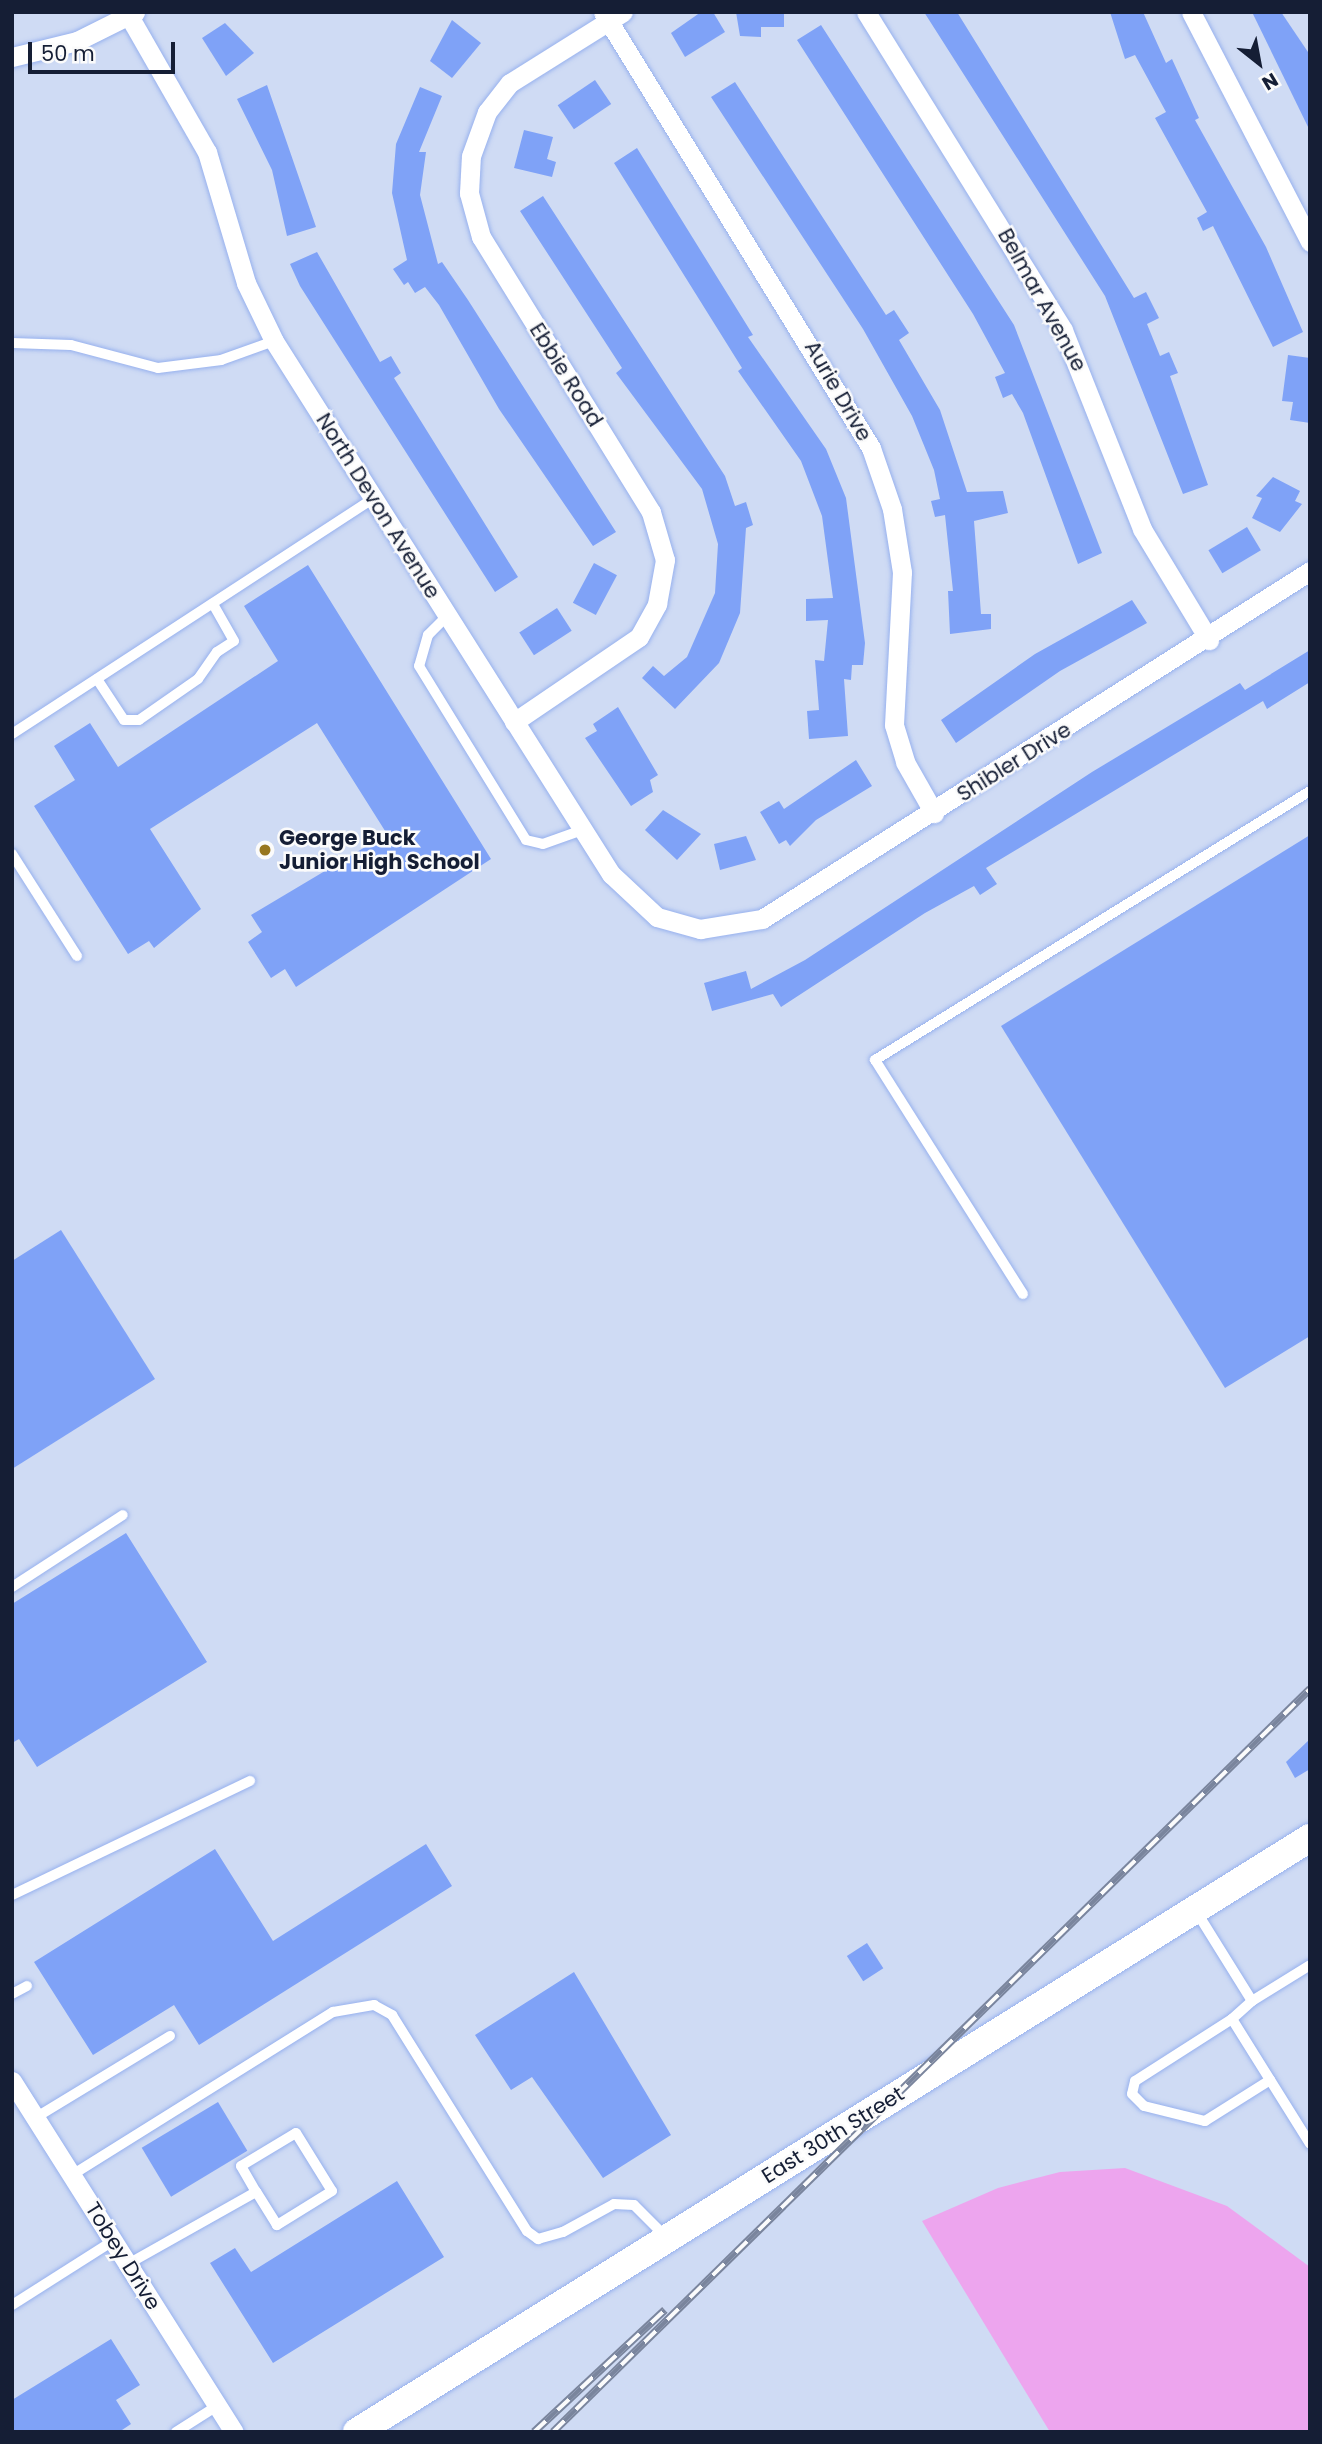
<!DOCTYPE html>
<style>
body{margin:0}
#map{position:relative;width:1322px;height:2444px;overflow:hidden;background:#cfdbf4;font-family:Poppins,sans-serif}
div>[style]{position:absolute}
.green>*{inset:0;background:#eda5ee}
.building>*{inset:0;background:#7fa2f7;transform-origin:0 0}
.roads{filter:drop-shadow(0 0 2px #97b1ee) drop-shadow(0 0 2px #97b1ee)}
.service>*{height:10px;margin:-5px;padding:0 5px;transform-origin:5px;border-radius:5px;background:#fff}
.minor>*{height:19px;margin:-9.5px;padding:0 9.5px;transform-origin:9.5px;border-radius:9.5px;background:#fff}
.secondary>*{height:28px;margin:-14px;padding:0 14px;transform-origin:14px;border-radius:14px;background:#fff}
.rail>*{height:8px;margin-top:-4px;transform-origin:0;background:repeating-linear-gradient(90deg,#fbfbfb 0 16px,#7a859d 0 32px);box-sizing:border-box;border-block:2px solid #7a859d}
.dots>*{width:19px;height:19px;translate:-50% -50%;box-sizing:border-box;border:4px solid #fbfbfb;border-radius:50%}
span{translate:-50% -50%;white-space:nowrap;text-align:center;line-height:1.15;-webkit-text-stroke:5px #fbfbfb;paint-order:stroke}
.street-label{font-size:21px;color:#151e35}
.poi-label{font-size:21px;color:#151e35;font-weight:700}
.left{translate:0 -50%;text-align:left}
.frame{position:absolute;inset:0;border:14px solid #151e35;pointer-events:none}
.north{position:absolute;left:1224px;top:28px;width:70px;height:70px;-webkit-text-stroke:5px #fbfbfb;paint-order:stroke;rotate:149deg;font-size:19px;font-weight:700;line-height:28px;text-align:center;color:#151e35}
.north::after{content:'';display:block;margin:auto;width:24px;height:32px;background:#151e35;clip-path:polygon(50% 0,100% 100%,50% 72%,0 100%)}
.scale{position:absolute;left:28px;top:42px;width:147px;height:32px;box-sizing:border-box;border:4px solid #151e35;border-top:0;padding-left:9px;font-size:21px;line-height:24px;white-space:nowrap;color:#151e35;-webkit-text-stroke:5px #fbfbfb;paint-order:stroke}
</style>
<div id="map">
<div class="green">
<i style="clip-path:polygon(1125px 2168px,1227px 2206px,1310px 2267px,1310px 2432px,1050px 2432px,922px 2221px,998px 2188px,1060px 2172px)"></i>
</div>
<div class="building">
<i style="clip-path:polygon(701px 12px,713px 12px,725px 32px,685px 57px,671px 33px)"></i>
<i style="clip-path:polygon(736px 12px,784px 12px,784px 27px,761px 27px,761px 37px,740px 36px)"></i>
<i style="clip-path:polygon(924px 12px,957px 12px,1134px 298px,1146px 292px,1159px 318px,1147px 324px,1160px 356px,1169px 352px,1178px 373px,1170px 376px,1208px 485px,1183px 494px,1105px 296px)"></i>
<i style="clip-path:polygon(1110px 12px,1143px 12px,1166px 63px,1172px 59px,1199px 118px,1195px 120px,1266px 247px,1303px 332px,1273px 347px,1213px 226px,1203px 231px,1197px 218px,1207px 212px,1155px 118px,1166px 112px,1135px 55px,1125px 59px)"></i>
<i style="clip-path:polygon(1252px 12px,1281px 12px,1310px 55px,1310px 131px)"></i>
<i style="clip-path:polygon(452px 20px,481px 43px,452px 78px,430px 61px)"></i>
<i style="clip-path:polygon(225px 23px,254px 53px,226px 76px,202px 38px)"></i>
<i style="clip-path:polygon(821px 25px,1014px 325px,1102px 553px,1078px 564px,1023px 413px,1012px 394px,1003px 398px,995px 377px,1005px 373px,973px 314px,797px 40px)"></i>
<i style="left:595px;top:80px;width:29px;height:45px;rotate:56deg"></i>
<i style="clip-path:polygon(735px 82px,886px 315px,894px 310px,909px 333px,899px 340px,940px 410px,967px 492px,1003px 491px,1008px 513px,974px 521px,981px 614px,991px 614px,991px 629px,950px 634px,948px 591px,953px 591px,945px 515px,935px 517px,931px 501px,940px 499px,934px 470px,912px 416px,863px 329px,711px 97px)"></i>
<i style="clip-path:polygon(267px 85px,316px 227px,287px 236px,272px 170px,237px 99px)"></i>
<i style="clip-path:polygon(420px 87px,442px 96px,419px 152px,426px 152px,420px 195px,438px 264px,442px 262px,468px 300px,616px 532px,593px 546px,499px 409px,439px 305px,425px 287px,415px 293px,408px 282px,404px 285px,393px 269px,407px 260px,392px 193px,396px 144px)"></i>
<i style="clip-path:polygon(524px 130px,553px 137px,547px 159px,556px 162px,552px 177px,514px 168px)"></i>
<i style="clip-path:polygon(637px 148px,753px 335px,748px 337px,826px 449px,846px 498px,865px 643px,863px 665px,852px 665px,851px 680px,844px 679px,848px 736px,809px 739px,807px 711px,819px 710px,815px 660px,824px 661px,828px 620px,806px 621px,806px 599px,833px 598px,822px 516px,801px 461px,738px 371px,742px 368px,614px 163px)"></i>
<i style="clip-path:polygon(543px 196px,725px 476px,735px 506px,746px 502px,753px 525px,746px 528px,740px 613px,719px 663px,675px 709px,642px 678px,653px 666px,664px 676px,687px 657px,715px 593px,718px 544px,702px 489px,616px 373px,622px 368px,520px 211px)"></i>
<i style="clip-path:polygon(317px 252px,380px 362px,391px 356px,401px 373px,394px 378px,518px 577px,495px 592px,300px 286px,290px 264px)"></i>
<i style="clip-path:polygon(1288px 355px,1310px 358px,1310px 423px,1290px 420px,1293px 402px,1282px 401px)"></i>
<i style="clip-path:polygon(1273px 477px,1300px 491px,1295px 501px,1302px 504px,1280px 532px,1252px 518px,1262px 498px,1256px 496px)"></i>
<i style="left:1247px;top:527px;width:27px;height:45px;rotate:59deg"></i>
<i style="left:594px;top:563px;width:26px;height:45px;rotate:28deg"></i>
<i style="clip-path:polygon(308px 565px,491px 859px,296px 987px,285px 969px,271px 978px,248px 942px,262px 932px,251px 915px,387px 834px,317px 723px,150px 829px,201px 909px,154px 948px,149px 941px,128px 954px,34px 806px,75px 780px,54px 746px,90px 723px,118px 767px,278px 661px,244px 606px)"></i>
<i style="clip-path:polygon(1132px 600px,1147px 623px,1060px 671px,956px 743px,941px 720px,1035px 654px)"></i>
<i style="left:557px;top:608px;width:27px;height:45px;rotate:57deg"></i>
<i style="clip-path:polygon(1310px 650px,1310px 682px,1267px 709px,1263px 701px,986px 868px,997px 884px,980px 895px,974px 886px,925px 913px,781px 1007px,773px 994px,712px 1011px,704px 983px,746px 971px,751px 989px,805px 960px,1092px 772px,1240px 683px,1245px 690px)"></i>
<i style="clip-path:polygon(618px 707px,658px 775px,650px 780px,653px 792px,631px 806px,585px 738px,597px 731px,593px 724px)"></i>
<i style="clip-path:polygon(856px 760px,872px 786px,816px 820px,790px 846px,786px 840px,779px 844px,760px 812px,779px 801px,784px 809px)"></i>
<i style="clip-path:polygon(663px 810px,701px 834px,677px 860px,645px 830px)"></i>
<i style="clip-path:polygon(1310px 835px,1310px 1336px,1225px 1388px,1001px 1026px)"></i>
<i style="clip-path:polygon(746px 836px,756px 860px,720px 870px,714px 844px)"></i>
<i style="clip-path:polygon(61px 1230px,155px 1379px,12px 1469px,12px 1261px)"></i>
<i style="clip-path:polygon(126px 1533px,207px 1662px,37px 1767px,19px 1739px,12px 1743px,12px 1604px)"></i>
<i style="clip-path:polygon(1310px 1739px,1310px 1769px,1295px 1778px,1286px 1762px)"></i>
<i style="clip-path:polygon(426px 1844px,452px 1886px,199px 2045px,174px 2005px,93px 2055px,34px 1962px,215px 1849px,273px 1941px)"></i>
<i style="left:867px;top:1943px;width:30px;height:24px;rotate:57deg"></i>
<i style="clip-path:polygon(574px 1972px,671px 2135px,603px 2178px,532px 2077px,511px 2090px,475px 2035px)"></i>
<i style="left:218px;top:2102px;width:57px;height:89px;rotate:59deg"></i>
<i style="clip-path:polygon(397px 2181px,444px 2257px,273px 2363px,210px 2263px,235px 2248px,251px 2272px)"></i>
<i style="clip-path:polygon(111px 2339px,140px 2385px,116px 2400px,131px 2424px,119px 2432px,12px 2432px,12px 2400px)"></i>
</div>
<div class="roads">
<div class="service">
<i style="left:12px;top:343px;width:59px;rotate:1.9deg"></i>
<i style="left:71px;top:345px;width:90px;rotate:14.8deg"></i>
<i style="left:158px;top:368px;width:64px;rotate:-7.2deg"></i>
<i style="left:221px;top:360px;width:56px;rotate:-19.7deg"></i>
<i style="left:447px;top:616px;width:27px;rotate:135deg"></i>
<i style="left:428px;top:635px;width:32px;rotate:106deg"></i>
<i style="left:419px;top:666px;width:204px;rotate:58.4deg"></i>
<i style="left:526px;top:840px;width:17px;rotate:13deg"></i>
<i style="left:543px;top:844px;width:41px;rotate:-19.7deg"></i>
<i style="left:97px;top:679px;width:49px;rotate:56.6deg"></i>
<i style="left:124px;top:720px;width:15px"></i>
<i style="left:139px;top:720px;width:72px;rotate:-34.8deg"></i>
<i style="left:198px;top:679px;width:33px;rotate:-55deg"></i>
<i style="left:217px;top:652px;width:20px;rotate:-33deg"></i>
<i style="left:234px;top:641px;width:43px;rotate:-119.6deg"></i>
<i style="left:12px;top:734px;width:431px;rotate:-33.1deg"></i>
<i style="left:12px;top:854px;width:121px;rotate:57.5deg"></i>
<i style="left:1023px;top:1294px;width:277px;rotate:-122.3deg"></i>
<i style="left:875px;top:1060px;width:511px;rotate:-31.73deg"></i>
<i style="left:12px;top:1587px;width:132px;rotate:-33deg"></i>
<i style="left:12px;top:1895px;width:264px;rotate:-25.6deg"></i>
<i style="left:1196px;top:1911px;width:106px;rotate:58.1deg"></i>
<i style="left:1252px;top:2001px;width:27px;rotate:138deg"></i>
<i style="left:1232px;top:2019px;width:147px;rotate:58deg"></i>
<i style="left:12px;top:1994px;width:17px;rotate:-28deg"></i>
<i style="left:1252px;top:2001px;width:68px;rotate:-31.8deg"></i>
<i style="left:1232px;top:2019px;width:115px;rotate:147.4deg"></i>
<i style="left:1135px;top:2081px;width:13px;rotate:103deg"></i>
<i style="left:1132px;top:2094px;width:17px;rotate:45deg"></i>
<i style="left:1144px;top:2106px;width:63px;rotate:13.8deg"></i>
<i style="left:1205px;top:2121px;width:77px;rotate:-32.2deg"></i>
<i style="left:35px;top:2118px;width:158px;rotate:-31.3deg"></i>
<i style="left:72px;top:2175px;width:308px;rotate:-32deg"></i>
<i style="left:333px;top:2012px;width:42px;rotate:-9.7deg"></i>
<i style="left:374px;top:2005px;width:21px;rotate:29deg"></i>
<i style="left:392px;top:2015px;width:255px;rotate:58deg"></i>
<i style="left:527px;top:2231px;width:14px;rotate:36deg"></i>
<i style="left:538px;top:2239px;width:26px;rotate:-16deg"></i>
<i style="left:563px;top:2232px;width:58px;rotate:-28.8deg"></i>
<i style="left:614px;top:2204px;width:20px;rotate:3deg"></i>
<i style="left:634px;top:2205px;width:47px;rotate:45deg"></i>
<i style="left:128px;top:2264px;width:147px;rotate:-29.4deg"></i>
<i style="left:256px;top:2192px;width:30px;rotate:-120deg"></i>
<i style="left:241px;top:2166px;width:64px;rotate:-31deg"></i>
<i style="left:296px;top:2133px;width:68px;rotate:58.2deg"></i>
<i style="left:332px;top:2191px;width:65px;rotate:148.3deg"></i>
<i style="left:277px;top:2225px;width:39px;rotate:-122deg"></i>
<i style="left:12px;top:2305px;width:120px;rotate:-32.4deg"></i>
<i style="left:176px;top:2432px;width:49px;rotate:-32.4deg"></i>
</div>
<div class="minor">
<i style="left:603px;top:12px;width:512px;rotate:58.42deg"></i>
<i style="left:871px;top:448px;width:65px;rotate:71deg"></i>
<i style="left:892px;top:509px;width:64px;rotate:81deg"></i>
<i style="left:902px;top:572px;width:153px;rotate:93deg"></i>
<i style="left:894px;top:725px;width:39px;rotate:73deg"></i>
<i style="left:905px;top:762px;width:59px;rotate:60.4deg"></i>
<i style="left:866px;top:12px;width:374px;rotate:58.2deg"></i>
<i style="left:1063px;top:330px;width:214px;rotate:68.3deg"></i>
<i style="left:1142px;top:529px;width:130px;rotate:58.9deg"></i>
<i style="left:1191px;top:12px;width:259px;rotate:62.6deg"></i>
<i style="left:129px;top:16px;width:157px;rotate:60.2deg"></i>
<i style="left:207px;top:152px;width:137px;rotate:73.4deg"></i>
<i style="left:246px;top:283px;width:64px;rotate:64.2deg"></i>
<i style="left:274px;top:341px;width:631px;rotate:57.7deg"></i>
<i style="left:611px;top:874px;width:63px;rotate:43.1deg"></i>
<i style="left:657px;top:917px;width:45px;rotate:15.6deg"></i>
<i style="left:700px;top:929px;width:63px;rotate:-9.2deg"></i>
<i style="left:762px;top:919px;width:649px;rotate:-32.42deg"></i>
<i style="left:12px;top:57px;width:67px;rotate:-13.8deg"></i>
<i style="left:77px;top:41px;width:65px;rotate:-26.6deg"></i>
<i style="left:514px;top:722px;width:151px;rotate:-34.2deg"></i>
<i style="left:639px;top:637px;width:38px;rotate:-61deg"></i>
<i style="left:657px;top:604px;width:45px;rotate:-79.7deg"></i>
<i style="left:665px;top:560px;width:50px;rotate:-106.3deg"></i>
<i style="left:651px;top:512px;width:323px;rotate:-121.7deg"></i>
<i style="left:481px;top:237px;width:46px;rotate:-105.3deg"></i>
<i style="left:469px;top:193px;width:37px;rotate:-87deg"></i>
<i style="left:471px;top:156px;width:47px;rotate:-70deg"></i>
<i style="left:487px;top:112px;width:37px;rotate:-52deg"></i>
<i style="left:510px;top:83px;width:133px;rotate:-32.1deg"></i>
<i style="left:12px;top:2081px;width:415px;rotate:57.7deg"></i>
</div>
<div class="secondary">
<i style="left:357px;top:2432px;width:1123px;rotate:-31.94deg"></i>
</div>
</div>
<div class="rail">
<i style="left:534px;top:2432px;width:179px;rotate:-43deg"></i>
<i style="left:553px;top:2432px;width:1061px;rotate:-44.47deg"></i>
</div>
<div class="dots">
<i style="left:265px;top:850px;background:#97761f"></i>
</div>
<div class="street-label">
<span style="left:1042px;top:300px;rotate:61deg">Belmar Avenue</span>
<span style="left:566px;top:375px;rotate:58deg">Ebbie Road</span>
<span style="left:838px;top:391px;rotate:60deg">Aurie Drive</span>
<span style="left:378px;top:506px;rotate:58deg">North Devon Avenue</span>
<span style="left:1014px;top:762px;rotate:-32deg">Shibler Drive</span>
<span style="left:833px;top:2135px;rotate:-32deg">East 30th Street</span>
<span style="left:123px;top:2256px;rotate:58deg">Tobey Drive</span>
</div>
<div class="poi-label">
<span class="left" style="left:279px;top:850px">George Buck<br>Junior High School</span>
</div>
<div class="frame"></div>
<div class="north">N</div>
<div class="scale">50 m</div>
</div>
